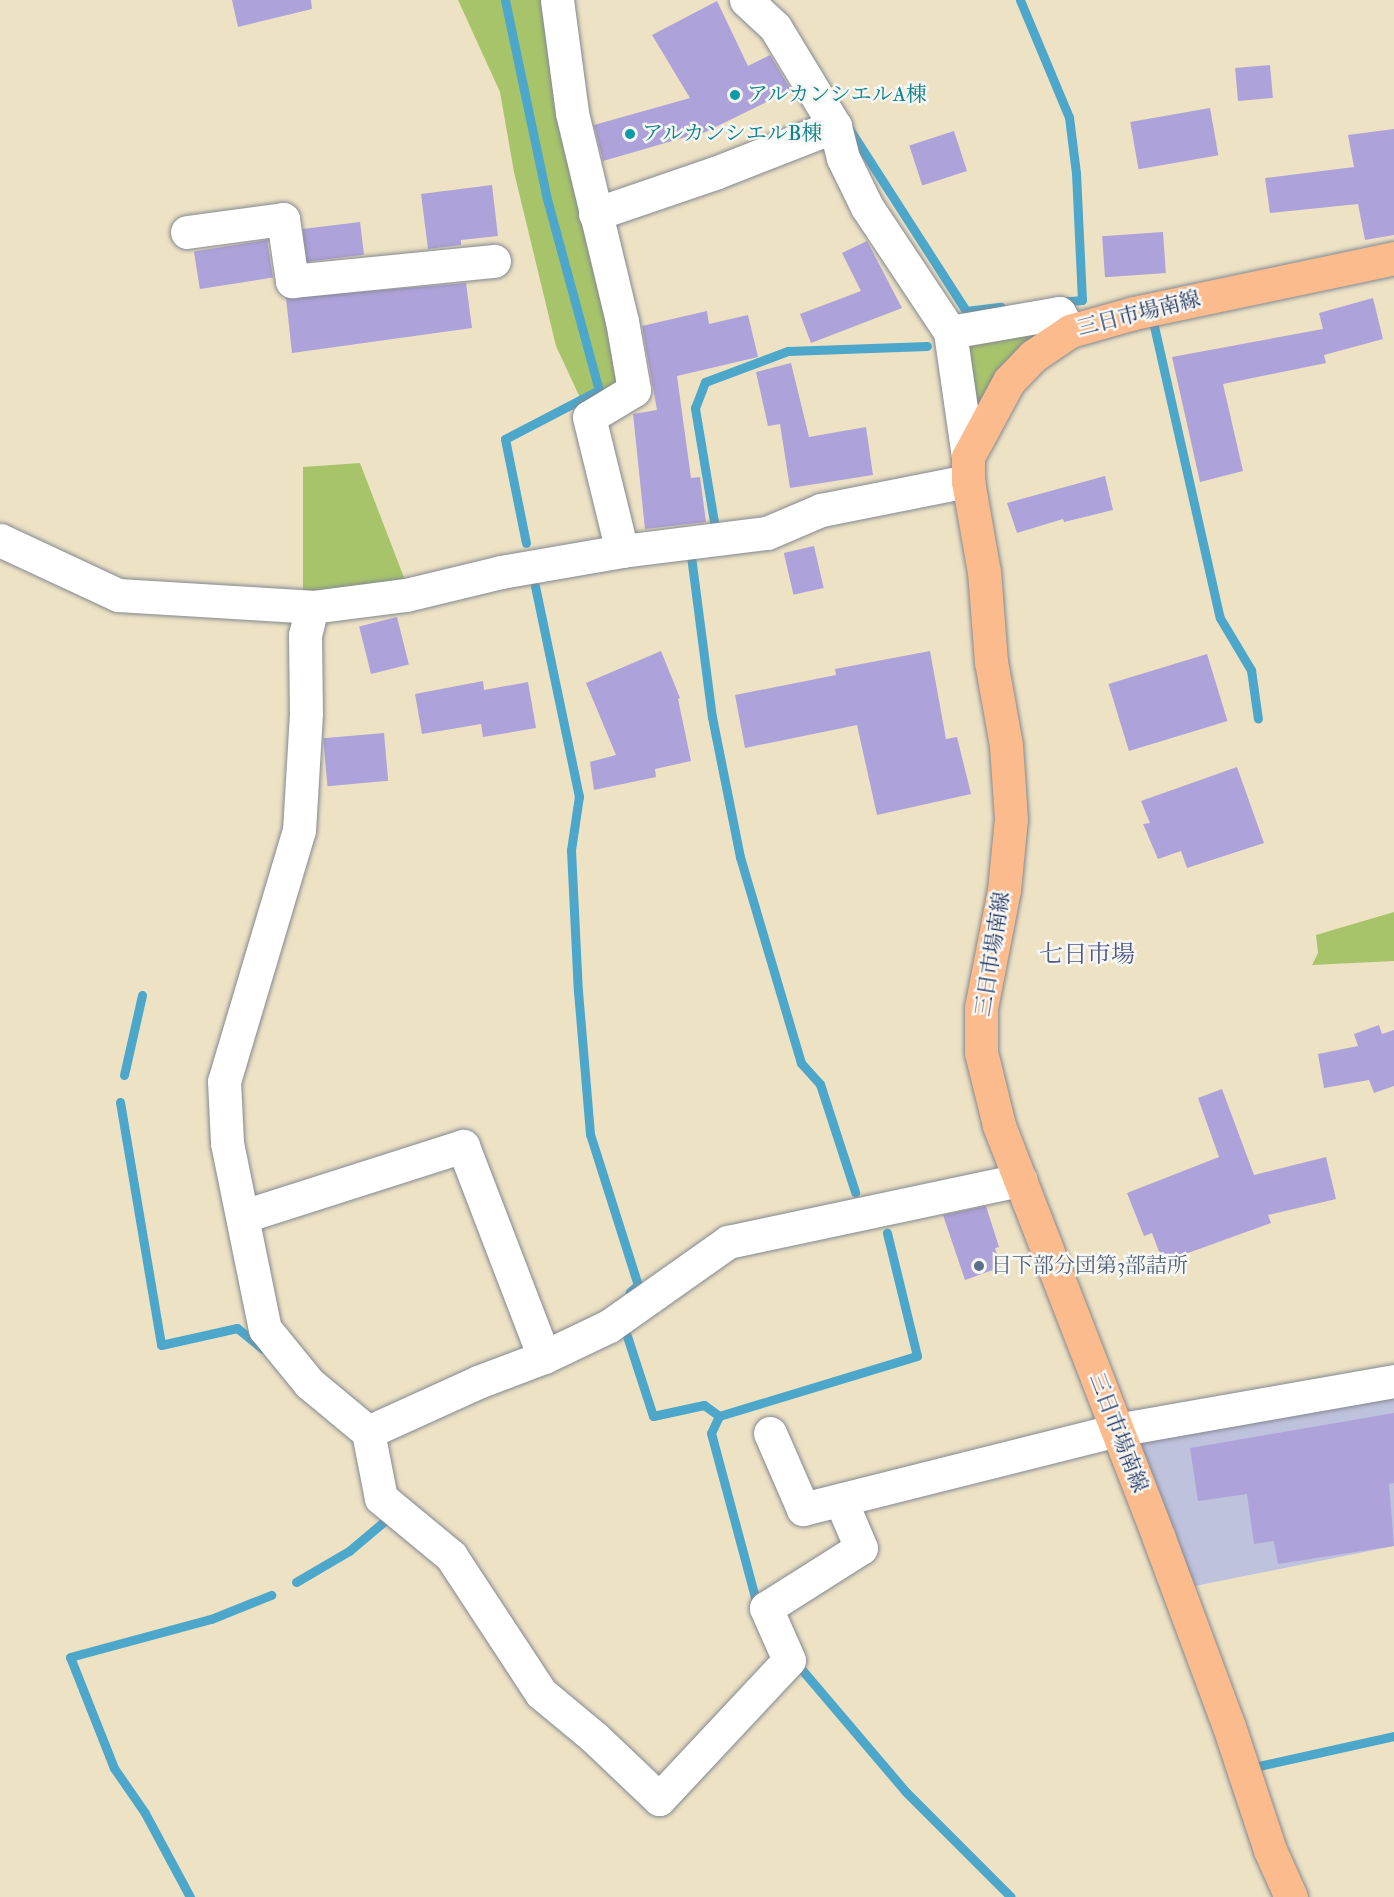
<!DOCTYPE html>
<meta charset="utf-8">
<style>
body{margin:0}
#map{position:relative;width:1394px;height:1897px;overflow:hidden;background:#ede2c4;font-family:"IM FELL Double Pica","Noto Serif JP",serif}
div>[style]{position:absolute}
.industrial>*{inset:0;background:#bfc2dd}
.green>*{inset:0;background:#a7c46b}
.stream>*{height:9px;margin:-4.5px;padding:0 4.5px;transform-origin:4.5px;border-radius:4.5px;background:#4ca7ca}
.building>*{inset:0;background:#aea2da;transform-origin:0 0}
.roads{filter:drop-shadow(0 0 2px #848891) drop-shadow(0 0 2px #848891)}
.minor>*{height:33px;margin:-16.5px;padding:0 16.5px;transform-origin:16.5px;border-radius:16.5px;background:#fff}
.major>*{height:33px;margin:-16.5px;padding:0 16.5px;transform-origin:16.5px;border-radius:16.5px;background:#fbbb8c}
.dots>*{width:16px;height:16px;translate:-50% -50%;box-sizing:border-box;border:3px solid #f6f6f2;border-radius:50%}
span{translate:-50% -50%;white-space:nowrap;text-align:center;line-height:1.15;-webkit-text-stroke:5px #f6f6f2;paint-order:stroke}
.culture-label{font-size:21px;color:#0d838f}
.left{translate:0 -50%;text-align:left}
.street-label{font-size:21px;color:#1b2f5e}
.service-label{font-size:21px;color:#4e5e75}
.quarter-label{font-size:24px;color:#4e5789}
</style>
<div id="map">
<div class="industrial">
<i style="clip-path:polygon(1394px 1381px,1394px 1546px,1190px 1587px,1133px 1428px)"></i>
</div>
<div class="green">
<i style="clip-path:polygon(458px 0,557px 0,634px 390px,589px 417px,556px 346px,514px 172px,500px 92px)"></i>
<i style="clip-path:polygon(1050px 325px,980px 411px,967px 411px,966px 329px)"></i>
<i style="clip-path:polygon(360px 463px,408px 588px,303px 597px,303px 467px)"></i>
<i style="clip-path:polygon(1394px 912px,1394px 961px,1312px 965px,1318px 953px,1316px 935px)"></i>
</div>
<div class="stream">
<i style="left:505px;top:0;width:203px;rotate:78.1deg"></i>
<i style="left:547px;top:199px;width:198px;rotate:74.8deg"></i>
<i style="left:599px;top:390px;width:106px;rotate:152.5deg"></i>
<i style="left:505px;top:439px;width:106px;rotate:78.6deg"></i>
<i style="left:1020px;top:0;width:127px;rotate:67.3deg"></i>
<i style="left:1069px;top:117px;width:56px;rotate:82.9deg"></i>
<i style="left:1076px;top:173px;width:127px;rotate:87.3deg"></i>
<i style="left:1082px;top:300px;width:22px;rotate:175deg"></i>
<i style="left:848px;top:127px;width:219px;rotate:57.3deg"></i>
<i style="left:966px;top:311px;width:35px;rotate:-7deg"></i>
<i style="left:1154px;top:326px;width:299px;rotate:77.3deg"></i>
<i style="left:1220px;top:618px;width:61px;rotate:59.2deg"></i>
<i style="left:1251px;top:670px;width:49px;rotate:81.9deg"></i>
<i style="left:714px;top:522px;width:116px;rotate:-99.5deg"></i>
<i style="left:695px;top:408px;width:28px;rotate:-69deg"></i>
<i style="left:705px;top:382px;width:89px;rotate:-20.5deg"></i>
<i style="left:788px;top:351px;width:139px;rotate:-2.1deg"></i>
<i style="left:691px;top:556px;width:162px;rotate:82.6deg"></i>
<i style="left:712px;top:717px;width:143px;rotate:78.7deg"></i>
<i style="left:740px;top:857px;width:215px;rotate:73.5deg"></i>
<i style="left:801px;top:1063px;width:28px;rotate:48deg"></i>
<i style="left:820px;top:1084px;width:114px;rotate:72deg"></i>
<i style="left:535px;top:586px;width:215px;rotate:78.2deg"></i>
<i style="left:579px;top:796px;width:55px;rotate:98.4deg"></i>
<i style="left:571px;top:850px;width:141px;rotate:87.2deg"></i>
<i style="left:578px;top:991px;width:144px;rotate:85.2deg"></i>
<i style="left:590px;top:1134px;width:158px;rotate:72.4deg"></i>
<i style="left:638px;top:1285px;width:11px;rotate:139deg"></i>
<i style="left:124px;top:1075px;width:82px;rotate:-77.3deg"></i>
<i style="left:120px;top:1102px;width:246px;rotate:80.4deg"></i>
<i style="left:161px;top:1345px;width:78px;rotate:-12.6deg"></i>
<i style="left:237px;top:1328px;width:33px;rotate:39deg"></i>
<i style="left:627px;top:1336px;width:84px;rotate:72deg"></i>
<i style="left:653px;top:1416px;width:52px;rotate:-12.2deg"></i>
<i style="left:704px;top:1405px;width:19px;rotate:36deg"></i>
<i style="left:719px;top:1416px;width:19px;rotate:115deg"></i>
<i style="left:711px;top:1433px;width:182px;rotate:75deg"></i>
<i style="left:719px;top:1416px;width:207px;rotate:-16.9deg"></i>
<i style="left:917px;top:1356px;width:127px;rotate:-103.7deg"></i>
<i style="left:296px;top:1582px;width:61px;rotate:-30.3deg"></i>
<i style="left:349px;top:1551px;width:50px;rotate:-40.1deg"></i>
<i style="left:803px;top:1671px;width:159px;rotate:49.6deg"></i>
<i style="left:906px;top:1792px;width:148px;rotate:45deg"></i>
<i style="left:1250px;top:1768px;width:148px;rotate:-12.5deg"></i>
<i style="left:190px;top:1897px;width:95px;rotate:-118.2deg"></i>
<i style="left:145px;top:1813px;width:55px;rotate:-124.6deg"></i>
<i style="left:114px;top:1768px;width:119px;rotate:-111.6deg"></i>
<i style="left:70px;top:1657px;width:146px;rotate:-15.1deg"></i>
<i style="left:211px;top:1619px;width:65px;rotate:-21.8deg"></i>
</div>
<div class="building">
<i style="clip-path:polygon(232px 0,311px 0,312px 9px,238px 27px)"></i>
<i style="clip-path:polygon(717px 1px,748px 66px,770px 55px,791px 90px,687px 141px,686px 137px,603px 161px,594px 125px,690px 98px,652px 35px)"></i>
<i style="left:1270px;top:65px;width:33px;height:35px;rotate:85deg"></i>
<i style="left:1210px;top:108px;width:48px;height:81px;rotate:80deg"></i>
<i style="clip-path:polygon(1394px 129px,1394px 235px,1365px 240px,1358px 204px,1270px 213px,1265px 178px,1354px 167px,1348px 135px)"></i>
<i style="left:954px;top:131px;width:42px;height:47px;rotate:72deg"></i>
<i style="clip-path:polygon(492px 185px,498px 236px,461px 240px,461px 245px,428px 249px,421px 194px)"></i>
<i style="left:360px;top:222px;width:33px;height:58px;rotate:83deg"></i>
<i style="left:1163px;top:232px;width:41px;height:61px;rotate:86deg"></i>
<i style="left:267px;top:240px;width:38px;height:74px;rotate:81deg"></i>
<i style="clip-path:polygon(867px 241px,902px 308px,811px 343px,800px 314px,861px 291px,842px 253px)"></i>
<i style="clip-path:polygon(466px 283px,472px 328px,292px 353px,286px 298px)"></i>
<i style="clip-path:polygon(1373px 298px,1383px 339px,1324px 355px,1326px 363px,1223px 384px,1243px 471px,1200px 482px,1172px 357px,1323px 329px,1319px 313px)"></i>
<i style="clip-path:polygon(707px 311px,709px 324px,748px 315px,758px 357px,677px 376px,691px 478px,700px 477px,706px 522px,645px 529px,633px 414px,657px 410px,642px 326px)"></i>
<i style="clip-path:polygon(791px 363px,809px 437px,866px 427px,873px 475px,790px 488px,780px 424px,768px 426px,756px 372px)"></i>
<i style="clip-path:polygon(1105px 476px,1113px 510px,1064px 522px,1063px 519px,1017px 533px,1007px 503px)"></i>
<i style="left:814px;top:546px;width:43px;height:31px;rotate:77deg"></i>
<i style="left:397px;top:617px;width:49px;height:39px;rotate:76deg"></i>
<i style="clip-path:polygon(661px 651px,680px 698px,678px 699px,691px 761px,655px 769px,656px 777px,594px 790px,590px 762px,616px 755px,586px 683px)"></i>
<i style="clip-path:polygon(930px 651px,946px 739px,957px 737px,971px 794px,877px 815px,857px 725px,745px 748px,735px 695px,836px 675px,835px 669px)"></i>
<i style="left:1207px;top:654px;width:70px;height:103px;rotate:73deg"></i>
<i style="clip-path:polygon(483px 681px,484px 690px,528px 682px,536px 728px,483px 737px,481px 724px,422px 734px,415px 694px)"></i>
<i style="left:384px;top:733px;width:48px;height:61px;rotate:85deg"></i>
<i style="clip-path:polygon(1237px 767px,1264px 843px,1187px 868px,1181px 851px,1158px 859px,1143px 824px,1150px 823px,1141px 801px)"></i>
<i style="clip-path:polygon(1379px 1025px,1382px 1034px,1394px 1030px,1394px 1086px,1374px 1093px,1369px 1080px,1324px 1088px,1318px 1054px,1358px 1046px,1354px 1034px)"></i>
<i style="clip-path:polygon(1222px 1089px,1254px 1175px,1326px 1157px,1336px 1199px,1268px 1215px,1271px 1223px,1163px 1262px,1152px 1233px,1144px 1236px,1127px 1193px,1219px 1157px,1198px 1098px)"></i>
<i style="clip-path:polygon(986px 1206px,999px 1247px,995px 1248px,1001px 1267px,965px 1280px,943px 1215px)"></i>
<i style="clip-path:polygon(1394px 1413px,1394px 1483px,1389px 1484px,1394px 1546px,1278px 1564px,1274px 1541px,1254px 1544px,1247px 1494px,1198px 1501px,1190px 1448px)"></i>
</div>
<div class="roads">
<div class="minor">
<i style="left:557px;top:0;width:114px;rotate:82.4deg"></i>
<i style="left:572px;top:113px;width:214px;rotate:76.5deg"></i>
<i style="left:622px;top:321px;width:70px;rotate:80.1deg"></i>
<i style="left:634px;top:390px;width:52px;rotate:149deg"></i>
<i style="left:589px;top:417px;width:138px;rotate:76.2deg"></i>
<i style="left:746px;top:0;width:40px;rotate:43deg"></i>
<i style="left:775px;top:27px;width:116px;rotate:58.8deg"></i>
<i style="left:835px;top:126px;width:33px;rotate:76deg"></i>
<i style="left:843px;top:158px;width:55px;rotate:63.9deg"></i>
<i style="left:867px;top:207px;width:150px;rotate:56.4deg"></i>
<i style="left:950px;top:332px;width:126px;rotate:81.8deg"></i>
<i style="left:595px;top:214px;width:127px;rotate:-18.9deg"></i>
<i style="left:715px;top:173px;width:129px;rotate:-21.4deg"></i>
<i style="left:187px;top:232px;width:97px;rotate:-7.7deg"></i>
<i style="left:283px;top:219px;width:63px;rotate:81.7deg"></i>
<i style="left:292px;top:281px;width:203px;rotate:-5.7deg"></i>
<i style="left:950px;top:332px;width:111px;rotate:-9.9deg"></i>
<i style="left:1059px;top:313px;width:21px;rotate:59deg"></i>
<i style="left:0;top:540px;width:130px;rotate:25deg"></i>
<i style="left:118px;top:595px;width:194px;rotate:3.5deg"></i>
<i style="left:312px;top:607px;width:95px;rotate:-7.3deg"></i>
<i style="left:406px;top:595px;width:98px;rotate:-13.6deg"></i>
<i style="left:501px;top:572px;width:123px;rotate:-9.8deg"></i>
<i style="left:622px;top:551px;width:146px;rotate:-7.1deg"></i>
<i style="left:767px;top:533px;width:59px;rotate:-23.1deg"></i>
<i style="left:821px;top:510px;width:150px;rotate:-11.2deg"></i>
<i style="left:312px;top:607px;width:29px;rotate:104deg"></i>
<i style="left:305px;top:635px;width:78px;rotate:89.3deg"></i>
<i style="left:306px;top:713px;width:117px;rotate:93.4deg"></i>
<i style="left:299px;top:830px;width:262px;rotate:106.6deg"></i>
<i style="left:224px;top:1081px;width:62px;rotate:87.2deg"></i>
<i style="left:227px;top:1143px;width:190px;rotate:78.5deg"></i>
<i style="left:265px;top:1329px;width:70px;rotate:50.8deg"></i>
<i style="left:309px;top:1383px;width:77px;rotate:39.7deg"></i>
<i style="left:368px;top:1432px;width:67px;rotate:78.9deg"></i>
<i style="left:381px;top:1498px;width:91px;rotate:39.6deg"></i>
<i style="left:451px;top:1556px;width:164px;rotate:56.7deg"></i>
<i style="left:541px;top:1693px;width:69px;rotate:39.7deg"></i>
<i style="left:594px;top:1737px;width:90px;rotate:43.6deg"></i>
<i style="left:659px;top:1799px;width:190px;rotate:-46.9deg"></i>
<i style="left:789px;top:1660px;width:57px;rotate:-113.9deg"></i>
<i style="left:766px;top:1608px;width:112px;rotate:-32.3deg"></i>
<i style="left:861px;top:1548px;width:51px;rotate:-113.1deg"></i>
<i style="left:244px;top:1216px;width:230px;rotate:-17.7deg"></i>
<i style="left:463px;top:1146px;width:226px;rotate:69deg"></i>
<i style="left:368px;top:1432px;width:121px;rotate:-24.4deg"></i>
<i style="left:478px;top:1382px;width:71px;rotate:-20.7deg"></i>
<i style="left:544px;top:1357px;width:72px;rotate:-25.5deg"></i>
<i style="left:609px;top:1326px;width:146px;rotate:-35.2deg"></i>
<i style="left:728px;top:1242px;width:299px;rotate:-12deg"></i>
<i style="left:770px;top:1433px;width:83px;rotate:66.5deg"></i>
<i style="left:803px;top:1509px;width:324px;rotate:-14.1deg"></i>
<i style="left:1117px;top:1430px;width:281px;rotate:-10deg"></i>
</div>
<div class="major">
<i style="left:1291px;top:1897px;width:51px;rotate:-114.1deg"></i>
<i style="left:1270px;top:1850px;width:133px;rotate:-108.4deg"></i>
<i style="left:1228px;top:1724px;width:198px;rotate:-110.4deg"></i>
<i style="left:1159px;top:1538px;width:443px;rotate:-111.2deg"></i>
<i style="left:999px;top:1125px;width:75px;rotate:-103.9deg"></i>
<i style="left:981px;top:1052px;width:44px;rotate:-90deg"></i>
<i style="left:981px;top:1008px;width:120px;rotate:-79deg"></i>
<i style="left:1004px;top:890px;width:71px;rotate:-84.4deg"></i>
<i style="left:1011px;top:819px;width:74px;rotate:-93.9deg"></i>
<i style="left:1006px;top:745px;width:84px;rotate:-100.2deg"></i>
<i style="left:991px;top:662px;width:90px;rotate:-94.4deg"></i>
<i style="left:984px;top:572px;width:92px;rotate:-100deg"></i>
<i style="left:968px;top:481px;width:24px;rotate:-90deg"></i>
<i style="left:968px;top:457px;width:86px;rotate:-61.7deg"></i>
<i style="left:1009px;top:381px;width:35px;rotate:-46deg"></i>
<i style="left:1033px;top:356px;width:45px;rotate:-34deg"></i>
<i style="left:1070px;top:331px;width:66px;rotate:-15.7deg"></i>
<i style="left:1134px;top:313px;width:266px;rotate:-11.9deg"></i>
</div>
</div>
<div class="dots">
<i style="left:735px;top:95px;background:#0f9aa8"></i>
<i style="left:630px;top:134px;background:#0f9aa8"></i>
<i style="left:979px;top:1266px;background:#5c6f8a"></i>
</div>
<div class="culture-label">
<span class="left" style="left:747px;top:95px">アルカンシエルA棟</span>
<span class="left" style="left:642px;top:134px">アルカンシエルB棟</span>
</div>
<div class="street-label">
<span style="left:1139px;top:314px;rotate:-14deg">三日市場南線</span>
<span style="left:993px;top:954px;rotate:-81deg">三日市場南線</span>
<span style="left:1118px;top:1433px;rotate:69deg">三日市場南線</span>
</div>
<div class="service-label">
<span class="left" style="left:991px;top:1266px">日下部分団第3部詰所</span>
</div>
<div class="quarter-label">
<span style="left:1087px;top:955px">七日市場</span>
</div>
</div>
